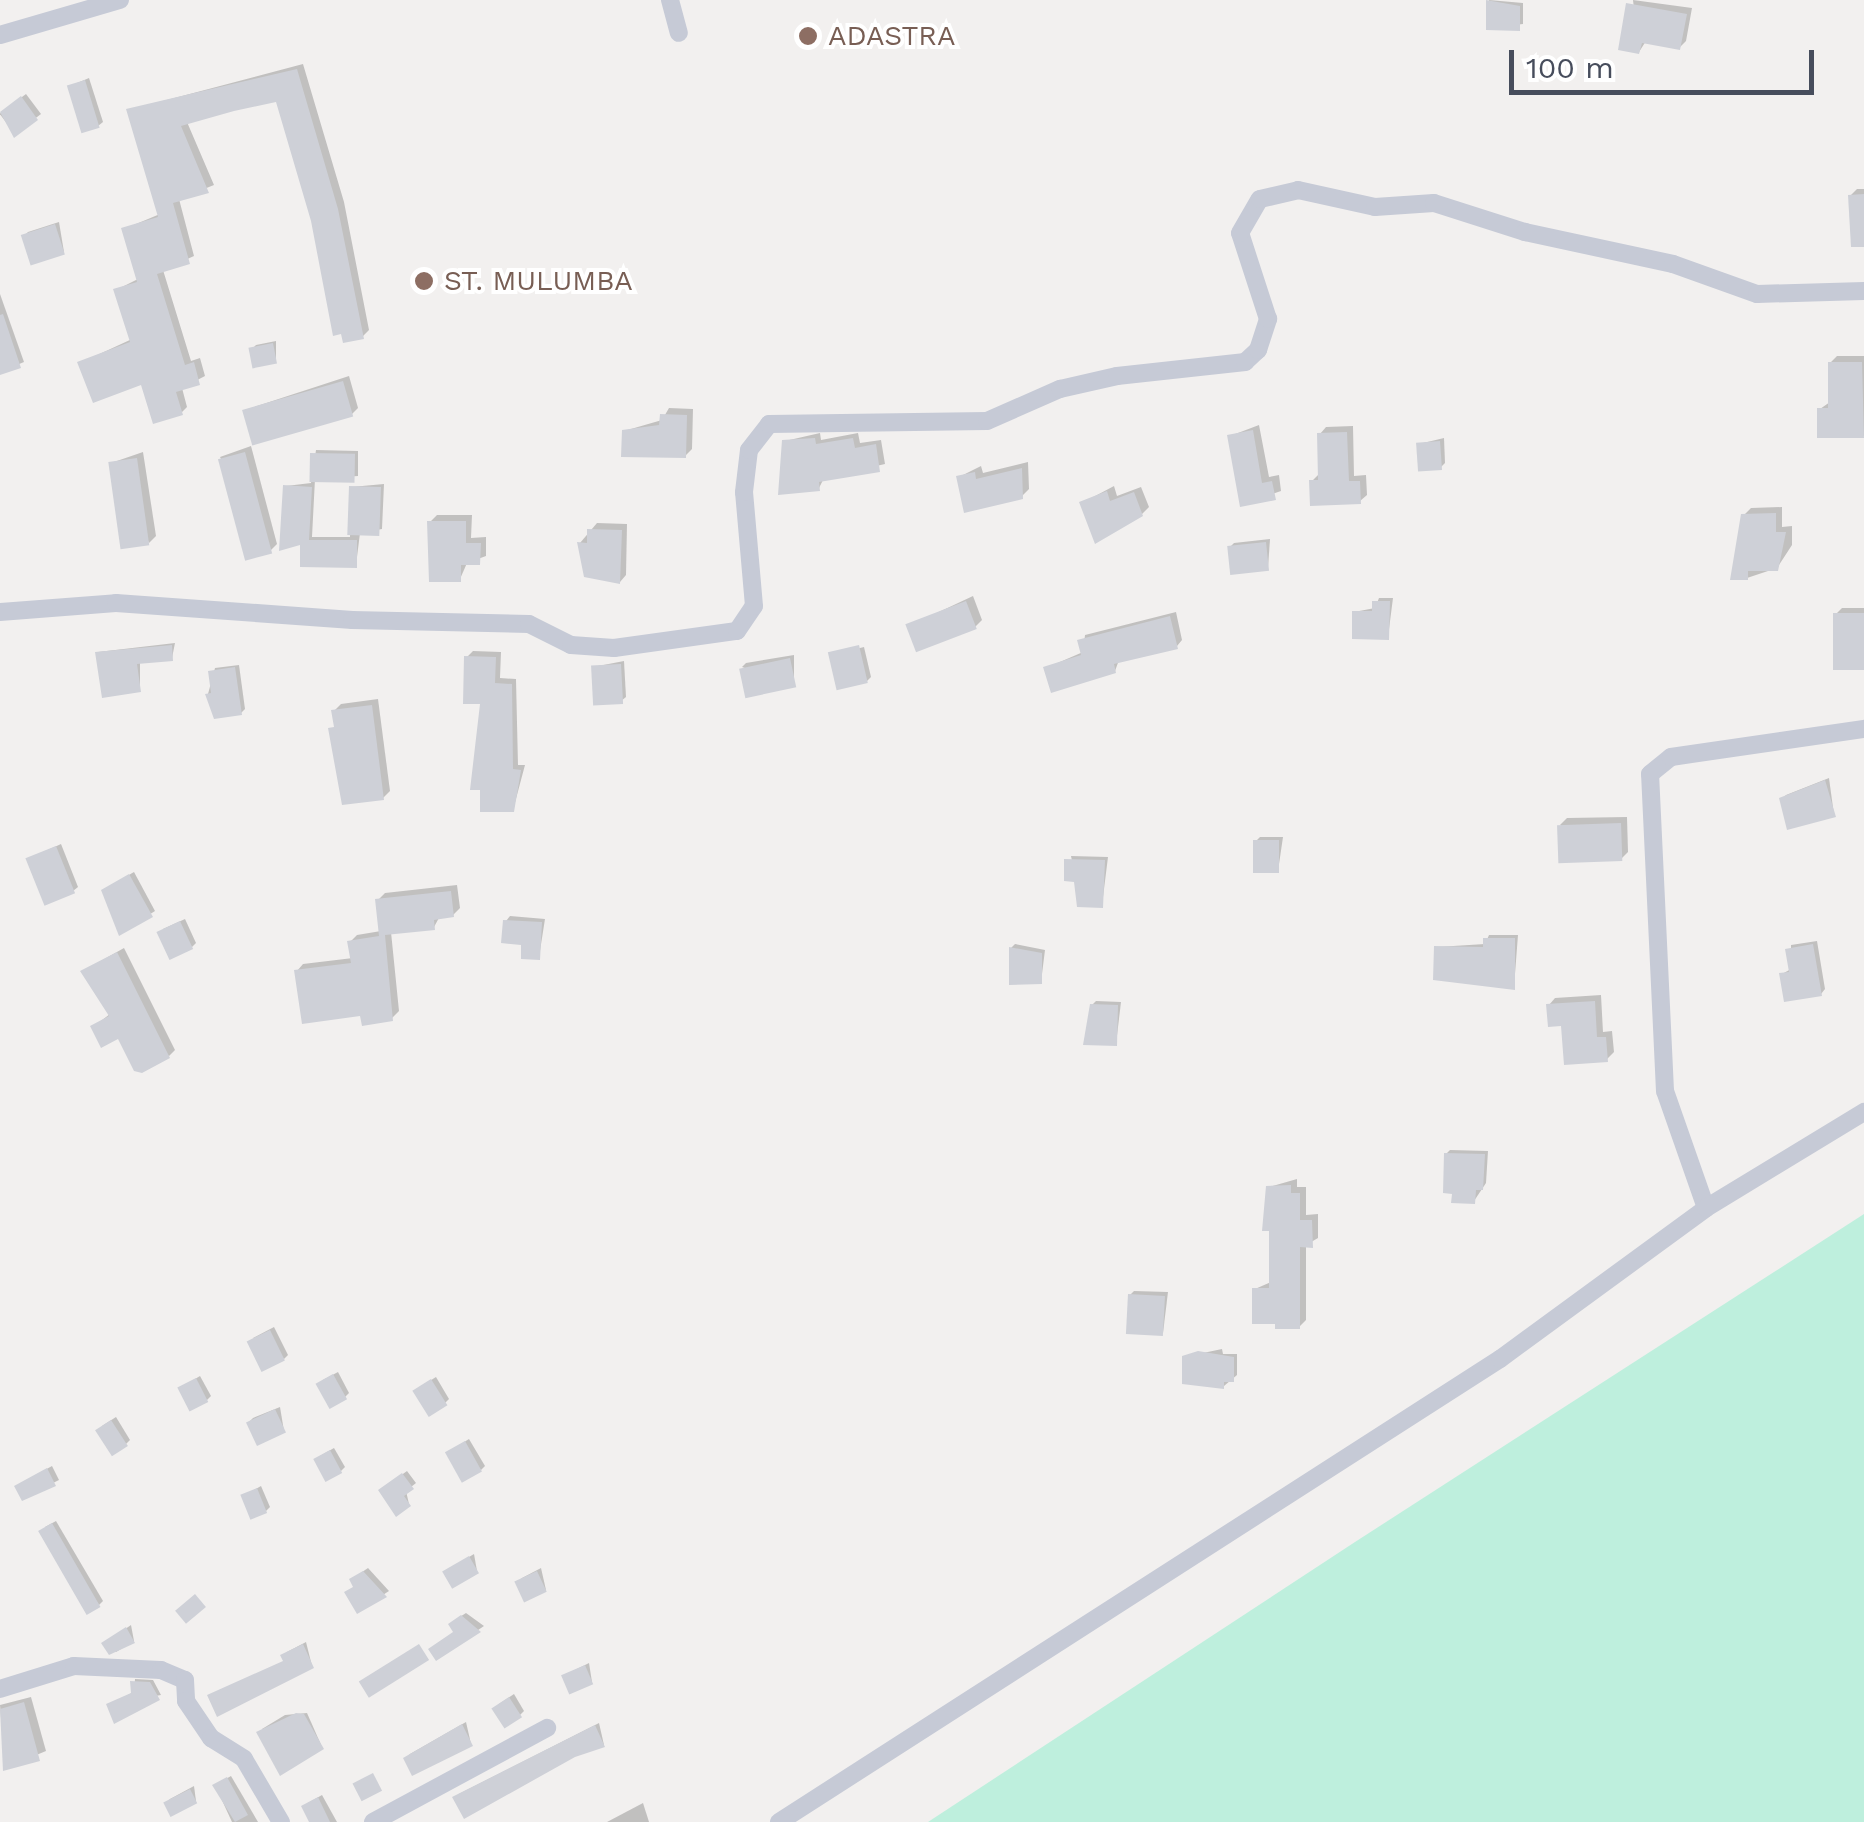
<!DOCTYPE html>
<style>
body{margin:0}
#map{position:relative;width:1864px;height:1822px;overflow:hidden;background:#f2f0ef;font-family:"Work Sans",sans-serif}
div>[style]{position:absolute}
.green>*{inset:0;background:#beefdd}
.shadow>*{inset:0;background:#0003;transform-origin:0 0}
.building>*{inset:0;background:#ced0d7;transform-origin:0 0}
.street>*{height:18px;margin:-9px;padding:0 9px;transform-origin:9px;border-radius:9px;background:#c6cad6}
.dots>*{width:28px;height:28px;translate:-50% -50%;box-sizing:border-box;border:5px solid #fff;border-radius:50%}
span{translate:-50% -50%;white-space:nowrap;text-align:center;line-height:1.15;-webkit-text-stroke:8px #fff;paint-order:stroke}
.education-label{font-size:28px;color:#785e54}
.left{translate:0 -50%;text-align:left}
.scale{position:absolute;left:1509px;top:50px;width:305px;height:45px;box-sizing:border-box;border:5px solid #474d5c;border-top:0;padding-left:12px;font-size:30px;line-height:35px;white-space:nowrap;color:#474d5c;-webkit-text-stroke:8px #fff;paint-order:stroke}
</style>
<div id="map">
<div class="green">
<i style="clip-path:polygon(1864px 1214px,1864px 1822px,928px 1822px,1355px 1542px)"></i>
</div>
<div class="shadow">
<i style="clip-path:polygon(1489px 0,1523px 3px,1523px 24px,1488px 28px)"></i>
<i style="clip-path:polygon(1633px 0,1692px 8px,1686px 41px,1679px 48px,1646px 41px,1639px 52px)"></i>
<i style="clip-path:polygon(303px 64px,344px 202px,369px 330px,362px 337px,314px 221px,278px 99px,187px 122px,214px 185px,179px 199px,194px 256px,163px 270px,191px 361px,200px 358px,205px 376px,182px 388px,187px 407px,181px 413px,143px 382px,80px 363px,132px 339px,116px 290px,138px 279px,124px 229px,160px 214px,129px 110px)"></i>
<i style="clip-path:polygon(89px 78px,103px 122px,98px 126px,70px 86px)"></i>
<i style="left:26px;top:94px;width:25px;height:33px;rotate:53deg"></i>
<i style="clip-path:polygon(1857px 189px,1864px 189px,1864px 233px,1850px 196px)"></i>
<i style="clip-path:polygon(59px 222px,64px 252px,24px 236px,28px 232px)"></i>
<i style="clip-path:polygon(0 294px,24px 362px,0 372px)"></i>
<i style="clip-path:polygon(276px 341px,276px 361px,252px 349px,256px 345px)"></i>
<i style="clip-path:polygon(1837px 356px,1864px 356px,1864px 436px,1820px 436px,1820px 409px,1830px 402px,1830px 363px)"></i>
<i style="clip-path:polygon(349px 376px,358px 408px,351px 415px,245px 410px)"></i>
<i style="clip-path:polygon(669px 408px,693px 409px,692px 449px,685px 456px,624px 431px,662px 420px)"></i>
<i style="clip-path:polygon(1259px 425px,1269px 477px,1279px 475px,1281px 491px,1242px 504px,1230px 436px)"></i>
<i style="clip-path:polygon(1353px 426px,1354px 476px,1366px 475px,1367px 495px,1360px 501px,1312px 481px,1319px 474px,1320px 434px,1326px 427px)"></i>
<i style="clip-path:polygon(820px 433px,821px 440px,858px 433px,860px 443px,881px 440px,885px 464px,824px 478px,819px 488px,785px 441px)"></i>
<i style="clip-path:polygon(1444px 438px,1445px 463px,1441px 467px,1419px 444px)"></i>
<i style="clip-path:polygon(251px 446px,277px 544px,270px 551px,220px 457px)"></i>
<i style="clip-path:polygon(316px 450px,358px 451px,358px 476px,315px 479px,312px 537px,350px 537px,351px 487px,384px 484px,382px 529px,360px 533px,356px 565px,303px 542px,286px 486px,311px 483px)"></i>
<i style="clip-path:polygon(143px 452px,156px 536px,149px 543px,111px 463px)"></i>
<i style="clip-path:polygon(1028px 462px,1029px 489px,1022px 496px,959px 477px,981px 466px,983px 473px)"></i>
<i style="clip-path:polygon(1114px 486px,1117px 496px,1141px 487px,1149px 507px,1142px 514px,1082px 503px)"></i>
<i style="clip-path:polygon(1782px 507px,1782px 527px,1792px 526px,1792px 545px,1777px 568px,1747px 578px,1744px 515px,1751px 508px)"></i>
<i style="clip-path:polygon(437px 515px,472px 515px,471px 538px,486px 537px,486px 556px,467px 563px,460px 579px,430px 522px)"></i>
<i style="clip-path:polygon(597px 523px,627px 524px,626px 575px,620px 582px,580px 543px)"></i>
<i style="clip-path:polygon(1270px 539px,1268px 568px,1230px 547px,1234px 543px)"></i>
<i style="clip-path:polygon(973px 596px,982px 620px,975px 627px,909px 626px)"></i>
<i style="clip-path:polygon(1379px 598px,1393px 598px,1388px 637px,1354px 612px,1375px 608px)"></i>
<i style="clip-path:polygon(1842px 608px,1864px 608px,1864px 668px,1835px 615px)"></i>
<i style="clip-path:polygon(1176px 612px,1182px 640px,1177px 646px,1119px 660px,1115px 671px,1046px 668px,1083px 652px,1085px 635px)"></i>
<i style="clip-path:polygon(175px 643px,172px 658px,140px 661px,140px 690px,98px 652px)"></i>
<i style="clip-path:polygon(864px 647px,871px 677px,867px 681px,832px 655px)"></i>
<i style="clip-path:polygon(473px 651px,501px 652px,500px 678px,516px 679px,518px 765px,525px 765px,513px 810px,467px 657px)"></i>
<i style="clip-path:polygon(794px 655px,794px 685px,742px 667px,746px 663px)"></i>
<i style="clip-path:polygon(624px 661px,626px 697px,621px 701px,593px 667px)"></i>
<i style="clip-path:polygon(239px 665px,245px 709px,241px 713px,208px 694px,215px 668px)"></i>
<i style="clip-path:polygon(378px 699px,390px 791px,383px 798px,343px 802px,334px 711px,341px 704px)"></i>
<i style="clip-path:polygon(1829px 778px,1834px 815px,1782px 799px,1786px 795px)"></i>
<i style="clip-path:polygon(1627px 817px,1628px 852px,1621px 859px,1560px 825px,1567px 818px)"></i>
<i style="clip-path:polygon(1260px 837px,1283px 837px,1278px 871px,1256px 841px)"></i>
<i style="clip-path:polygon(61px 844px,78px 887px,73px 891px,28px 859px)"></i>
<i style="clip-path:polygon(1071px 856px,1108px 857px,1102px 905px,1076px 879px)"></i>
<i style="clip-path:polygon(134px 872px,155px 911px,120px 933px,108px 887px)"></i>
<i style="clip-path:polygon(457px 885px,460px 908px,453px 915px,440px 916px,434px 927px,391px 932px,399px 1011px,392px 1018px,362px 1013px,297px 971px,303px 964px,353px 958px,350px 942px,357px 935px,381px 931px,378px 900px,385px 893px)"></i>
<i style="clip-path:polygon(510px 916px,545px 919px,539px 957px,506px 921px)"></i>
<i style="clip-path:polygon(185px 919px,196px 943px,192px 947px,163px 929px)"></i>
<i style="clip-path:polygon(1489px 935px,1518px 935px,1514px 987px,1437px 947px,1485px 944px)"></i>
<i style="clip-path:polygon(1817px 941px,1825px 989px,1821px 994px,1782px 974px,1791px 969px,1791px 945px)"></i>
<i style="clip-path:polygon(1015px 944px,1045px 950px,1041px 982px,1011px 948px)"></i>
<i style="clip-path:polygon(124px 948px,175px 1050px,169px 1056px,93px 1027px,110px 1014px,83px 971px)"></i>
<i style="clip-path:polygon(1601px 995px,1603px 1032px,1612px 1031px,1614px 1052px,1607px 1059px,1549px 1005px,1555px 998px)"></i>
<i style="clip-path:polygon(1096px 1001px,1121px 1002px,1116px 1044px,1092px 1005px)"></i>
<i style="clip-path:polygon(1450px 1150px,1488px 1151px,1486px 1183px,1474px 1201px,1446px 1154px)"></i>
<i style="clip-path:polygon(1297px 1179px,1297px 1187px,1306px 1187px,1306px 1215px,1318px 1214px,1318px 1238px,1306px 1245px,1306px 1320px,1299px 1327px,1255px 1289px,1271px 1282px,1269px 1187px)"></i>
<i style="clip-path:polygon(1134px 1291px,1168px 1292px,1163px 1333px,1130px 1295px)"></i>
<i style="clip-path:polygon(274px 1327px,288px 1355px,284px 1359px,253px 1338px)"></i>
<i style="clip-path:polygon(1222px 1349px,1223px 1354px,1237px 1354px,1237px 1375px,1224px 1386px,1184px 1357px)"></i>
<i style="clip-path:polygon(338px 1372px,349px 1393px,345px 1397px,323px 1380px)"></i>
<i style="clip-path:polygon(200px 1376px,211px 1396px,207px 1400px,180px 1388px)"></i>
<i style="clip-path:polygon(436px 1377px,449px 1399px,445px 1403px,420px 1387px)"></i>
<i style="clip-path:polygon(280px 1407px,284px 1431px,249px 1422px,253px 1418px)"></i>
<i style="clip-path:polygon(116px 1417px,130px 1440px,126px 1444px,102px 1426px)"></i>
<i style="clip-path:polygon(469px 1439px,485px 1466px,481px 1470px,453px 1449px)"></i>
<i style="clip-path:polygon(334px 1448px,345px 1467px,341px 1471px,320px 1456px)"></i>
<i style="clip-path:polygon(52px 1466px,59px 1480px,23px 1498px,21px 1483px)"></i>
<i style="clip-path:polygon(407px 1471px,416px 1483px,406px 1491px,409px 1504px,385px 1487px)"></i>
<i style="clip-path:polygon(261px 1486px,270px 1507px,266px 1511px,243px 1496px)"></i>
<i style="clip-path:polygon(56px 1521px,103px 1601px,99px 1605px,45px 1527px)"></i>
<i style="clip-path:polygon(474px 1554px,477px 1571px,449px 1569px)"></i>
<i style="clip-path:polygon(368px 1568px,389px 1591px,358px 1611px,352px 1579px)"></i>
<i style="clip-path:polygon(541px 1568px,546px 1590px,518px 1582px,522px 1578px)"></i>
<i style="clip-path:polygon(466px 1613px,484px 1626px,437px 1658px,456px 1632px,455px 1620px)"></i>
<i style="clip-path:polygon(131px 1625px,134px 1641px,116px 1652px,105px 1643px)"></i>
<i style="clip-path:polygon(306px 1642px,312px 1666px,286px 1660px,287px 1652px)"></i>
<i style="clip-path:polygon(589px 1663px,592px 1682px,565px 1677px,569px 1673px)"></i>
<i style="clip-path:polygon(135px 1679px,153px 1680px,161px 1695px,109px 1704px,134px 1692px)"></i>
<i style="clip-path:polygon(514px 1694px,524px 1711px,520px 1715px,499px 1704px)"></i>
<i style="clip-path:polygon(31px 1697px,46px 1751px,5px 1768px,0 1705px)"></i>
<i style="clip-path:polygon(307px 1713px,322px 1747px,262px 1729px,285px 1715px)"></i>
<i style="clip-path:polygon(466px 1722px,471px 1744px,406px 1758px,410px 1754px)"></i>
<i style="clip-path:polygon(599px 1723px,604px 1745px,455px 1797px,459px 1794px)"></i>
<i style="clip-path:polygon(231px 1776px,258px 1822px,232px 1822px,215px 1785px)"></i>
<i style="clip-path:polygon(194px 1786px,196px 1801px,166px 1803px,170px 1799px)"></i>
<i style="clip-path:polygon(322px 1795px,337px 1822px,311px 1822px,308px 1803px)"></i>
<i style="clip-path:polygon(643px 1803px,649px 1822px,607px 1822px)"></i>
</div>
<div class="building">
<i style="clip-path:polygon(1486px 0,1520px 6px,1520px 31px,1486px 30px)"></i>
<i style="clip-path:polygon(1626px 3px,1687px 14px,1680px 50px,1642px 43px,1639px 54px,1618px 50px)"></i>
<i style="clip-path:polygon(297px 69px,338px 209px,364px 339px,343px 343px,341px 334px,333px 336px,311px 221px,276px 102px,234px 111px,181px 126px,209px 193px,173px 203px,190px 264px,157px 274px,185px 365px,194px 362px,200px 385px,176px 392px,183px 415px,153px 424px,141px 385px,93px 403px,77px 362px,130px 342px,113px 289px,137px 282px,121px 228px,158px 217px,126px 109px)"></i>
<i style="left:85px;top:80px;width:50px;height:19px;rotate:73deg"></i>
<i style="clip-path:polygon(21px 96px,38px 120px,14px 138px,0 112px)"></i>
<i style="clip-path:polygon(1864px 194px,1864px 247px,1851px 247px,1848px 195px)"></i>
<i style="left:55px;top:224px;width:32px;height:36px;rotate:72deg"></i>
<i style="clip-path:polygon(3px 314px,21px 368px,0 375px,0 315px)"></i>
<i style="left:273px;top:343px;width:21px;height:25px;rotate:79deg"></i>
<i style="clip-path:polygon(1828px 362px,1862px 362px,1864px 438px,1817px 438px,1817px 408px,1828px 408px)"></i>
<i style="left:343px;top:381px;width:37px;height:105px;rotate:74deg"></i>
<i style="clip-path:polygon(660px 414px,687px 415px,686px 458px,621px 457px,622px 430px,659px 425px)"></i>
<i style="clip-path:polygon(1253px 430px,1262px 483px,1272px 481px,1276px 500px,1240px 507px,1227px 435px)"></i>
<i style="clip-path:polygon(1347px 432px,1349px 481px,1360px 481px,1361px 504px,1310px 506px,1309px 480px,1318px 480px,1317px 433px)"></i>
<i style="clip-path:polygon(815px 438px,816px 444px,853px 438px,855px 448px,876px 444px,880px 472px,819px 482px,820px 491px,778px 495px,782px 440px)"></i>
<i style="left:1440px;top:441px;width:29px;height:24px;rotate:86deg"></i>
<i style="left:245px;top:452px;width:105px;height:28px;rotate:75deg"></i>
<i style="left:310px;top:453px;width:45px;height:29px;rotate:1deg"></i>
<i style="left:137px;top:458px;width:88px;height:29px;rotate:82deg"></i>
<i style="clip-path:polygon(1022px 468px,1023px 499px,964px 513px,956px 476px,975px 472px,976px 479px)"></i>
<i style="clip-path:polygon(283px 485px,312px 487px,309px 540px,357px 540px,357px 568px,300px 567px,300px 545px,279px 551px)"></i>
<i style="left:349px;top:486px;width:32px;height:49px;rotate:2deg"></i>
<i style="clip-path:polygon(1107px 491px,1110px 501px,1134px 492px,1143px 516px,1095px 544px,1079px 502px)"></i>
<i style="clip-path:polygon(1776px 513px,1776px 532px,1786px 532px,1778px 571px,1748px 571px,1748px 580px,1730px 580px,1741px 514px)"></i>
<i style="clip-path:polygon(427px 521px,466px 521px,466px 543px,481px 543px,480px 565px,461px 565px,461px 582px,429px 582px)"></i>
<i style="clip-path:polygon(587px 529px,622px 530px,620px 584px,584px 577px,577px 542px,587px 543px)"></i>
<i style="left:1266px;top:542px;width:29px;height:39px;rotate:84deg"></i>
<i style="left:966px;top:601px;width:30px;height:65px;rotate:69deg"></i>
<i style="clip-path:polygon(1372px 601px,1390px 601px,1389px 640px,1352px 639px,1352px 611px,1372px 611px)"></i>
<i style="left:1864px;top:613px;width:57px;height:31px;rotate:90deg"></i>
<i style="clip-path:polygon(1170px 616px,1178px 649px,1114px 664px,1116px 673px,1051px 693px,1043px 667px,1081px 655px,1077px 640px)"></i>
<i style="clip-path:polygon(172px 645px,173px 661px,137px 664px,141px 692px,102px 698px,95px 652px)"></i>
<i style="left:859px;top:645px;width:39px;height:32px;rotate:77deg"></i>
<i style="clip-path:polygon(464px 656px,496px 657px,495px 683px,512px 684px,513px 769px,521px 770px,514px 812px,480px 812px,480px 790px,470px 790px,480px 704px,463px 704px)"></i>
<i style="left:790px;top:658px;width:30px;height:52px;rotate:78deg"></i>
<i style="left:621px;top:664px;width:40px;height:30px;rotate:87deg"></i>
<i style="clip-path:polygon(235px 667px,242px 715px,214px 719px,205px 694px,211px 693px,208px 671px)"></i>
<i style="clip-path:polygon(372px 705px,384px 800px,342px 805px,328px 728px,334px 727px,331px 710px)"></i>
<i style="clip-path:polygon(1825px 780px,1836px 817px,1787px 830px,1779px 798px)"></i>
<i style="left:1621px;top:823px;width:38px;height:64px;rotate:88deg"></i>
<i style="left:1253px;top:840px;width:26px;height:33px"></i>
<i style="left:56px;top:846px;width:51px;height:33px;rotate:68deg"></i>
<i style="clip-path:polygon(1064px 859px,1105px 860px,1103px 908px,1077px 907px,1074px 882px,1064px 881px)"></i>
<i style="clip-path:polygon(129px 874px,153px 917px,119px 936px,101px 890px)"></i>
<i style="clip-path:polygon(451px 891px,454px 917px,434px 920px,435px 930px,385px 935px,393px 1021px,362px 1026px,360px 1016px,302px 1024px,294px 970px,351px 963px,347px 941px,379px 936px,375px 899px)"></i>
<i style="clip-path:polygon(503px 920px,542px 922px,540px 960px,521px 959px,521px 945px,501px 943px)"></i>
<i style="left:180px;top:921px;width:31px;height:26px;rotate:65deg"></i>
<i style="clip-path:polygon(1483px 938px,1515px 938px,1515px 990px,1433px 980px,1434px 946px,1483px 947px)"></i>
<i style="clip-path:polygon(1813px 944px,1822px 996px,1784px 1002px,1779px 973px,1789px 972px,1785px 949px)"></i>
<i style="clip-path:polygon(1009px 947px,1042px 953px,1042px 984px,1009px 985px)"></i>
<i style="clip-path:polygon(117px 952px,170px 1058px,142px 1073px,134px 1071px,118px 1039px,101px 1048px,90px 1026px,109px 1016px,80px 971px)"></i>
<i style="clip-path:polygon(1595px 1001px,1597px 1037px,1606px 1037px,1608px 1062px,1564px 1065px,1561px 1026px,1548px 1027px,1546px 1004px)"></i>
<i style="clip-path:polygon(1090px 1004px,1118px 1005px,1117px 1046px,1083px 1045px)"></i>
<i style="clip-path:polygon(1444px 1153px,1485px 1154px,1483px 1190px,1476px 1190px,1475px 1204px,1451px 1203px,1452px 1194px,1443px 1193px)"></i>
<i style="clip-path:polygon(1291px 1185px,1291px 1193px,1300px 1193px,1300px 1220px,1312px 1220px,1313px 1248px,1300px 1247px,1300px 1329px,1275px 1329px,1275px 1324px,1252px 1324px,1252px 1288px,1269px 1288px,1269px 1231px,1262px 1231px,1266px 1186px)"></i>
<i style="left:1128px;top:1294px;width:37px;height:40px;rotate:3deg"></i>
<i style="left:270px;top:1330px;width:34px;height:26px;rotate:64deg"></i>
<i style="clip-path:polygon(1198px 1351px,1234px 1357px,1234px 1382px,1224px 1382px,1224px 1389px,1182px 1384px,1182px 1356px)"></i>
<i style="left:333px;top:1374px;width:29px;height:20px;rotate:61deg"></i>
<i style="left:196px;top:1378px;width:27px;height:21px;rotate:63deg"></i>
<i style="left:431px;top:1379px;width:31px;height:22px;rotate:58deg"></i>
<i style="left:275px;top:1409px;width:26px;height:32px;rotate:65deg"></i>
<i style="left:111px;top:1420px;width:31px;height:19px;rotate:57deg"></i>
<i style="left:465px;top:1441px;width:35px;height:23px;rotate:61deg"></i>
<i style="left:330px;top:1450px;width:26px;height:19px;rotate:62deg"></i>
<i style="clip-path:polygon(47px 1468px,56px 1486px,22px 1501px,14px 1486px)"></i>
<i style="clip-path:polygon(402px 1473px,414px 1489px,404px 1496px,411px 1506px,396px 1517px,378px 1490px)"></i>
<i style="left:257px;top:1488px;width:27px;height:18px;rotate:68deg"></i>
<i style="left:52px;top:1523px;width:97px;height:16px;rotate:60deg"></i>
<i style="left:469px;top:1556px;width:20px;height:31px;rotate:60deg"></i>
<i style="clip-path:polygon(363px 1571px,387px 1597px,357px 1614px,344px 1592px,353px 1587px,349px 1579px)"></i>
<i style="left:537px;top:1571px;width:23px;height:25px;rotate:65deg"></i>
<i style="left:195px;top:1594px;width:17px;height:26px;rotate:50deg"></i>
<i style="clip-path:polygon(461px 1615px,481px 1632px,436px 1661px,428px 1649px,453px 1632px,448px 1624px)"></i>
<i style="clip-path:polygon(126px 1627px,135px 1643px,109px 1655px,101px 1643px)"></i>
<i style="clip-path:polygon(303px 1644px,314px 1668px,217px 1717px,207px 1695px,283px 1661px,280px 1655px)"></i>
<i style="left:419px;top:1644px;width:19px;height:71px;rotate:58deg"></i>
<i style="left:585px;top:1665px;width:21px;height:26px;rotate:67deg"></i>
<i style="clip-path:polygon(130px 1681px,150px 1682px,160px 1700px,114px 1724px,106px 1704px,131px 1693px)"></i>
<i style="left:509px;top:1697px;width:24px;height:21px;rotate:57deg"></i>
<i style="clip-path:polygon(24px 1702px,40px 1761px,3px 1771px,0 1709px)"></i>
<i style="clip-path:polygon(296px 1713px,304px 1714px,324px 1749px,280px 1776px,256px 1732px)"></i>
<i style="clip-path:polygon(462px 1724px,473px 1746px,412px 1776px,403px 1758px)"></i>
<i style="clip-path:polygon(595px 1725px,605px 1747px,575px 1757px,464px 1819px,452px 1797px)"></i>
<i style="left:373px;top:1773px;width:20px;height:23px;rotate:63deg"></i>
<i style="clip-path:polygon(227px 1777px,248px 1815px,235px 1822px,212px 1785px)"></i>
<i style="left:190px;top:1789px;width:16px;height:30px;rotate:63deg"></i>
<i style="clip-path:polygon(318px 1797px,330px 1822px,309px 1822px,301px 1806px)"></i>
</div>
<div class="street">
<i style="left:670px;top:0;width:34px;rotate:75deg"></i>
<i style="left:0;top:35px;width:125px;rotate:-16.3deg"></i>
<i style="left:0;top:612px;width:116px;rotate:-4.4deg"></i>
<i style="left:116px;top:603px;width:237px;rotate:4.1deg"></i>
<i style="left:352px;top:620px;width:177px;rotate:1.3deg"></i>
<i style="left:529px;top:624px;width:47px;rotate:26.6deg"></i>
<i style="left:571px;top:645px;width:43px;rotate:4deg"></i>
<i style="left:614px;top:648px;width:124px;rotate:-7.9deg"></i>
<i style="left:737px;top:631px;width:30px;rotate:-56deg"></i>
<i style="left:754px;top:606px;width:114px;rotate:-95deg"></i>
<i style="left:744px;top:492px;width:42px;rotate:-83.2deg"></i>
<i style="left:749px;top:450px;width:33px;rotate:-52deg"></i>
<i style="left:769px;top:424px;width:218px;rotate:-0.8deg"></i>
<i style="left:987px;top:421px;width:80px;rotate:-23.7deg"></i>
<i style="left:1060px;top:389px;width:58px;rotate:-12.8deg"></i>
<i style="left:1117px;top:376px;width:129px;rotate:-6.2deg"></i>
<i style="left:1245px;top:362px;width:18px;rotate:-43deg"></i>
<i style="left:1258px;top:350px;width:33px;rotate:-72deg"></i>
<i style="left:1268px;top:319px;width:90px;rotate:-108deg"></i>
<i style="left:1240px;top:233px;width:39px;rotate:-60deg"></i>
<i style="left:1260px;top:199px;width:39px;rotate:-13deg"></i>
<i style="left:1298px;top:190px;width:79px;rotate:12.4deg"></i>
<i style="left:1375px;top:207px;width:59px;rotate:-3.9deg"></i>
<i style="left:1434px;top:203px;width:96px;rotate:17.7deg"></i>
<i style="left:1525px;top:232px;width:151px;rotate:12.2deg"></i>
<i style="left:1673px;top:264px;width:89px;rotate:19.7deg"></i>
<i style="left:1757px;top:294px;width:107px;rotate:-1.6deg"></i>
<i style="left:1706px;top:1208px;width:124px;rotate:-109.3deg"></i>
<i style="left:1665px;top:1091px;width:317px;rotate:-92.7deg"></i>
<i style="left:1650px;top:774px;width:27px;rotate:-39deg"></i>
<i style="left:1671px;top:757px;width:195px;rotate:-8.3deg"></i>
<i style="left:0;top:1689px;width:77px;rotate:-17.3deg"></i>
<i style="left:74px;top:1666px;width:87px;rotate:2.6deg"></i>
<i style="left:161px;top:1670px;width:26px;rotate:23deg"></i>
<i style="left:185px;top:1680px;width:21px;rotate:87deg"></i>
<i style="left:186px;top:1701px;width:45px;rotate:56deg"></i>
<i style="left:211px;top:1738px;width:39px;rotate:32deg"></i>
<i style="left:244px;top:1759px;width:73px;rotate:59.6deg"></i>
<i style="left:373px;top:1822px;width:198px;rotate:-28.4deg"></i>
<i style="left:779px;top:1822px;width:857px;rotate:-32.71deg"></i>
<i style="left:1500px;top:1359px;width:255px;rotate:-36.2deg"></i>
<i style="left:1706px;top:1208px;width:185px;rotate:-31.3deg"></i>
</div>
<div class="dots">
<i style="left:808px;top:36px;background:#8d6e63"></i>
<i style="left:424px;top:281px;background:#8d6e63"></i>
</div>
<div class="education-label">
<span class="left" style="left:828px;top:36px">ADASTRA</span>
<span class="left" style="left:444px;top:281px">ST. MULUMBA</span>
</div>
<div class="scale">100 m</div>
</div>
